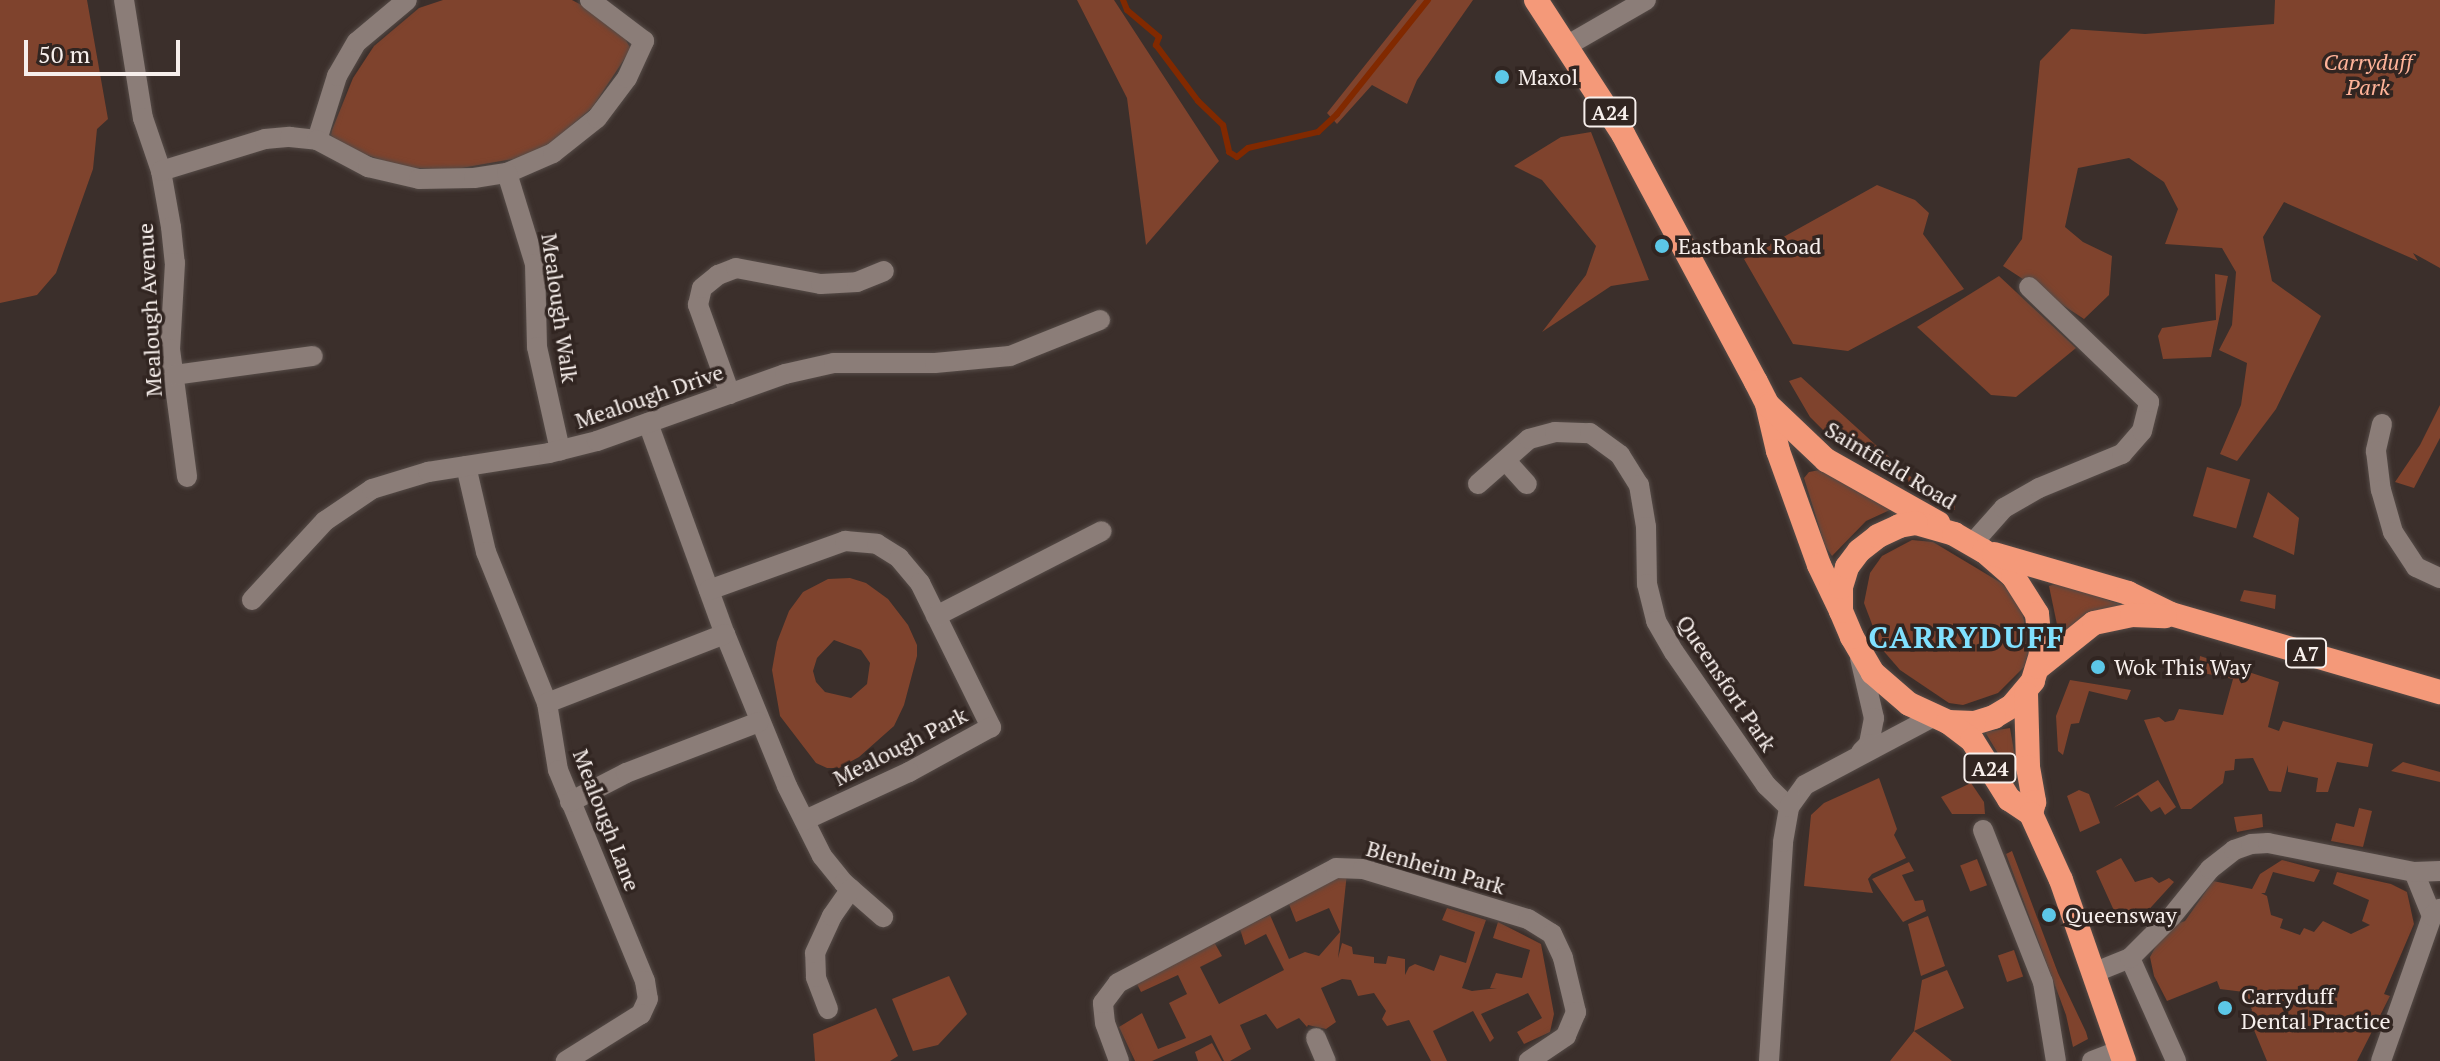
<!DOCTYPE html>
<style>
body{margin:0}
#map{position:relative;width:2440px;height:1061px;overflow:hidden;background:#3b2f2b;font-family:"PT Serif",serif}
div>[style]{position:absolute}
.green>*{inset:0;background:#7f432d;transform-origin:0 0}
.stream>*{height:6px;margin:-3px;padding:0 3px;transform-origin:3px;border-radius:3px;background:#812900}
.roads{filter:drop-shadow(0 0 2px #554b47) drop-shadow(0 0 2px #554b47)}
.street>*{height:20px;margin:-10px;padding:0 10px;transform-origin:10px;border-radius:10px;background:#8b7d78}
.highway>*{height:24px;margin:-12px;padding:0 12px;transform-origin:12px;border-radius:12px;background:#f49979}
.dots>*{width:22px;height:22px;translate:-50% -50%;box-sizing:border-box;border:4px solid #312521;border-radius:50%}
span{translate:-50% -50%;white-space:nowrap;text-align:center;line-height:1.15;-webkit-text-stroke:7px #312521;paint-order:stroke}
.shield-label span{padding:2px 6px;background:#312521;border:2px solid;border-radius:6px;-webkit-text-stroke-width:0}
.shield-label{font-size:20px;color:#f7efec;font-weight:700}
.park-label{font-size:22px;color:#ffb399;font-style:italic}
.poi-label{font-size:22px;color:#f7efec}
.left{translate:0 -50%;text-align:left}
.street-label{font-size:22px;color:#f7efec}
.district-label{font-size:30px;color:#80e1ff;font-weight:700;letter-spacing:2px}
.scale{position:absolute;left:24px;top:40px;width:156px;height:36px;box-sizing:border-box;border:4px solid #f7efec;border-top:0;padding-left:10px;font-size:24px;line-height:28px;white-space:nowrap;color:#f7efec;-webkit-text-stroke:6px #312521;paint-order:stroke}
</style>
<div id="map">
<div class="green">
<i style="clip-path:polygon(0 0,87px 0,108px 119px,97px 129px,93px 169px,56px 273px,37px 295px,0 303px)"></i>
<i style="clip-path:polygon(443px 0,572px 0,602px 16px,620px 30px,631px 49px,592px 108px,547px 146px,519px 158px,450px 170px,402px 167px,344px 147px,331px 135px,332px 130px,353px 78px,374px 46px,419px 8px)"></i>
<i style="clip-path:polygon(1077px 0,1114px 0,1219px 161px,1146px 245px,1127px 98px)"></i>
<i style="clip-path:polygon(1417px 0,1473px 0,1417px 80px,1407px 104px,1372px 85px,1337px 124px,1327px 113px)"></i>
<i style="clip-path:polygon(2275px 0,2440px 0,2440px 268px,2413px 253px,2418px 261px,2284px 202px,2263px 237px,2272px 281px,2321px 316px,2276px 409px,2237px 461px,2220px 454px,2241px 405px,2247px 363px,2219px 350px,2232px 325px,2236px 272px,2222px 248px,2165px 244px,2178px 209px,2164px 182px,2129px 158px,2078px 168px,2065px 227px,2083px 242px,2112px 256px,2109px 295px,2084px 319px,2003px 266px,2022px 239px,2040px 61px,2071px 29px,2145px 34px,2274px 24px)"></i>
<i style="clip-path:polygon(1591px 132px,1649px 280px,1611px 286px,1542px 332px,1586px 275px,1596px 246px,1542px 180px,1514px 166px,1561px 137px)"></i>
<i style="clip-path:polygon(1877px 185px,1915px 200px,1929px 213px,1923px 234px,1964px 289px,1848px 351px,1793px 344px,1744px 259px)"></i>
<i style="clip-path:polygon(2215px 274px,2228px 276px,2211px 357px,2163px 359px,2158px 336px,2162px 328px,2216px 320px)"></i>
<i style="clip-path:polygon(1999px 276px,2076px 348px,2016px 397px,1991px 395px,1917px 327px)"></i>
<i style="clip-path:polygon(1801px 377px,1921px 486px,1955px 500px,1955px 510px,1832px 439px,1810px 417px,1789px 381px)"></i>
<i style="clip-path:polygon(2440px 405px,2440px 438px,2414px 488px,2395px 482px,2420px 445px)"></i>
<i style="left:2207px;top:467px;width:45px;height:51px;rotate:16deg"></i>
<i style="clip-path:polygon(1825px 469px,1892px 509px,1866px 521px,1832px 556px,1825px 546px,1804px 478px,1809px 472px)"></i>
<i style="clip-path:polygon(2268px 492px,2299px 518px,2294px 555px,2253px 537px)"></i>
<i style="clip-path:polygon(1912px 540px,1933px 542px,2008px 587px,2022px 611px,2030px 648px,2024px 667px,1998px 693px,1963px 705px,1949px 703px,1900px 670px,1881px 648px,1864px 603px,1870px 573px,1882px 556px)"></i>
<i style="clip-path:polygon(evenodd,850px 578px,866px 583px,888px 599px,908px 625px,917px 645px,917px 656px,904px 705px,894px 726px,859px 757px,839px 768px,827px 768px,816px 763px,780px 716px,772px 670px,777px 642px,789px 611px,803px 592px,828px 579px,850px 578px,834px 640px,861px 650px,870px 663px,867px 684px,851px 698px,825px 692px,816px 682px,813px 671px,817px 658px,834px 640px)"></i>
<i style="clip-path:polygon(2058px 583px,2125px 606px,2060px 639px,2049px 586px)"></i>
<i style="clip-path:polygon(2244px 590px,2276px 595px,2275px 609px,2240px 601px)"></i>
<i style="clip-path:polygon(2200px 656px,2279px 682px,2268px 727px,2279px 731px,2283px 721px,2373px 744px,2368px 767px,2337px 762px,2328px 792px,2316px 792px,2318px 778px,2288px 772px,2288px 765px,2281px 792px,2269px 791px,2253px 758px,2235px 759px,2234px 770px,2225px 771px,2223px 783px,2191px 809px,2181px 809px,2144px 720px,2159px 717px,2165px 722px,2174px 720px,2179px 709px,2223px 715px,2233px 679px,2198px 672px)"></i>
<i style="clip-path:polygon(2070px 680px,2131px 690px,2127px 700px,2089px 691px,2079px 723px,2071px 724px,2063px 755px,2058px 751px,2056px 716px)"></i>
<i style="clip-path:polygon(2010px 728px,2018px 774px,2011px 775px,1985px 732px)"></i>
<i style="clip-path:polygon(2403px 762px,2440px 772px,2440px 782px,2391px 771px)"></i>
<i style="clip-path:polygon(1879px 778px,1897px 829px,1894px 835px,1906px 858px,1872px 874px,1868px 879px,1873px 893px,1804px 886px,1811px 815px,1824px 803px)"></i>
<i style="clip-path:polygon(2158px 780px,2176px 807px,2165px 815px,2160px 807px,2151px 812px,2138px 795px,2113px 808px)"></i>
<i style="clip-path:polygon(1971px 783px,1984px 802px,1985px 814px,1952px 814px,1941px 797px)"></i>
<i style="clip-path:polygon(2079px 790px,2089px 794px,2100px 823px,2080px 832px,2067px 796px)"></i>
<i style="clip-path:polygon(2359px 808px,2372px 811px,2363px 847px,2331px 841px,2336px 823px,2354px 827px)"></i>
<i style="clip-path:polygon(2262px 814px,2263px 827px,2237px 832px,2234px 817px)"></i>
<i style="clip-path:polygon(2012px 851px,2058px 973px,2086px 1032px,2088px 1039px,2073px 1047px,2066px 1015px,2006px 854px)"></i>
<i style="clip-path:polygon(2121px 858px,2135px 882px,2152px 877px,2159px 883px,2169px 878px,2174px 882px,2143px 916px,2130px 923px,2116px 915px,2096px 871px)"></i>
<i style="left:1977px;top:859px;width:28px;height:18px;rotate:69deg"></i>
<i style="clip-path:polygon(2282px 860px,2320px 870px,2314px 882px,2273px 872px,2265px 893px,2261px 893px,2267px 896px,2271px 915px,2283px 919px,2280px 928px,2300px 935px,2304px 928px,2314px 932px,2323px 921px,2351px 934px,2370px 925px,2362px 921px,2369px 900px,2333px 884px,2337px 872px,2391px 884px,2407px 892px,2414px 924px,2384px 994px,2390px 996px,2357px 1061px,2267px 1061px,2249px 1018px,2252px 1010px,2244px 992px,2220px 989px,2217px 981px,2167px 1001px,2154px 976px,2150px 957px,2157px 944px,2174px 925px,2185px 921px,2213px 881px,2252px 889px,2260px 874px)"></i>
<i style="clip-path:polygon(1909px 862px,1914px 871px,1902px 875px,1915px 901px,1923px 900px,1926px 911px,1903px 922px,1872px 879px)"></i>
<i style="clip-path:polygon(1347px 873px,1338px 958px,1342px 943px,1352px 947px,1353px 954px,1374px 957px,1374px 963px,1386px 964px,1388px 956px,1405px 959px,1405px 975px,1409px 967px,1415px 964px,1434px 971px,1440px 955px,1466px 963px,1475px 932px,1442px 920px,1447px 908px,1486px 920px,1462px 988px,1472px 991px,1497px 988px,1490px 988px,1496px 973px,1522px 978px,1530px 950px,1493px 938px,1498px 922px,1541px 944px,1554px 1014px,1550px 1032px,1524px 1044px,1517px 1032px,1542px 1018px,1528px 993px,1481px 1014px,1494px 1038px,1490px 1042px,1473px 1011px,1433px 1031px,1447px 1061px,1431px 1061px,1409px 1020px,1387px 1026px,1382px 1019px,1386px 1011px,1374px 993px,1358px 996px,1351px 980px,1342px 979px,1321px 988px,1336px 1022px,1326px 1029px,1308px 1025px,1307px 1027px,1299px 1018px,1277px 1029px,1266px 1014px,1240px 1025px,1251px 1049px,1230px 1061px,1224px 1061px,1211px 1035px,1152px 1061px,1135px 1061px,1119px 1027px,1142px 1013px,1158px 1049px,1186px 1038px,1169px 1003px,1187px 994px,1178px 975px,1141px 992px,1137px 984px,1214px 942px,1222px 956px,1200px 967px,1219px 1004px,1284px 970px,1266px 934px,1245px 945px,1240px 929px,1270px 915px,1289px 959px,1305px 952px,1319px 956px,1340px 932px,1329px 908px,1296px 922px,1289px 904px)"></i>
<i style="clip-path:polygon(1928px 916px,1945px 966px,1921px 976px,1908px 924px)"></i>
<i style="left:2014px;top:950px;width:28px;height:17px;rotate:71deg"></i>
<i style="clip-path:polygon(1947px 970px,1964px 1008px,1914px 1031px,1952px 1061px,1890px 1061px,1914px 1031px,1922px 980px)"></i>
<i style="clip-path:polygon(949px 976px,967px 1014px,938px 1045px,913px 1051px,892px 999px)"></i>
<i style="clip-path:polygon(876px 1008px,898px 1056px,890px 1061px,815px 1061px,813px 1034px)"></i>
<i style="clip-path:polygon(1212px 1043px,1222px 1061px,1198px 1061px,1195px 1052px)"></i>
</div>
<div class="stream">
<i style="left:1123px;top:0;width:11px;rotate:68deg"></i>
<i style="left:1127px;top:10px;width:42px;rotate:40.2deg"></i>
<i style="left:1159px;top:37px;width:9px;rotate:111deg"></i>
<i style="left:1156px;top:45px;width:70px;rotate:53.1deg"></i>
<i style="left:1198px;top:101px;width:35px;rotate:44deg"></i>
<i style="left:1223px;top:125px;width:28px;rotate:77deg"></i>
<i style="left:1229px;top:152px;width:9px;rotate:32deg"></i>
<i style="left:1237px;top:157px;width:14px;rotate:-39deg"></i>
<i style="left:1248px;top:148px;width:72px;rotate:-12.9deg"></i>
<i style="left:1318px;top:132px;width:26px;rotate:-43deg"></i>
<i style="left:1337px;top:114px;width:146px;rotate:-51.4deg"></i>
</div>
<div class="roads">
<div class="street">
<i style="left:124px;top:0;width:120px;rotate:80.9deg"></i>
<i style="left:143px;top:118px;width:56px;rotate:71.2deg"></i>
<i style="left:161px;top:171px;width:57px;rotate:79.9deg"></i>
<i style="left:171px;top:227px;width:36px;rotate:84deg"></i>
<i style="left:175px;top:263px;width:86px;rotate:93.3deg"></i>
<i style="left:170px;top:349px;width:129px;rotate:82.4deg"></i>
<i style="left:1568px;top:45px;width:90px;rotate:-30deg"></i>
<i style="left:317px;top:140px;width:67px;rotate:-72.6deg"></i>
<i style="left:337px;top:76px;width:39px;rotate:-60deg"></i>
<i style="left:357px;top:42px;width:65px;rotate:-40deg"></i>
<i style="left:161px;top:171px;width:109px;rotate:-17.1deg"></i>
<i style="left:265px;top:139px;width:25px;rotate:-5deg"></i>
<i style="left:290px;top:137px;width:27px;rotate:6deg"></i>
<i style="left:317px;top:140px;width:58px;rotate:27.9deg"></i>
<i style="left:368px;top:167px;width:52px;rotate:13.2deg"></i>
<i style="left:419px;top:179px;width:55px;rotate:-1deg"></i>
<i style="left:474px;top:178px;width:33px;rotate:-9deg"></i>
<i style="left:507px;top:173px;width:50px;rotate:-23.5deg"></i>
<i style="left:553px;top:153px;width:56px;rotate:-38.5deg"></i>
<i style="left:597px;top:118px;width:50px;rotate:-53.1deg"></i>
<i style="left:627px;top:78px;width:41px;rotate:-65.3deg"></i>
<i style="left:644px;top:41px;width:68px;rotate:-142.8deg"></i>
<i style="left:507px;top:173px;width:95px;rotate:72.9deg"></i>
<i style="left:535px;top:264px;width:83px;rotate:88.6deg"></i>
<i style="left:537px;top:347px;width:106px;rotate:77.4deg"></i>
<i style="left:174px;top:375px;width:140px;rotate:-7.8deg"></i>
<i style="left:730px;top:394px;width:95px;rotate:-109.8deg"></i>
<i style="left:698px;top:305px;width:17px;rotate:-77deg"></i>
<i style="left:702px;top:288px;width:21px;rotate:-39deg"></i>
<i style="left:718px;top:275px;width:19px;rotate:-21deg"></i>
<i style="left:736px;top:268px;width:86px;rotate:10.7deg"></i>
<i style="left:821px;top:284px;width:36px;rotate:-3deg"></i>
<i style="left:857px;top:282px;width:29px;rotate:-22deg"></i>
<i style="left:648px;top:423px;width:225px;rotate:70deg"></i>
<i style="left:725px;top:634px;width:164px;rotate:67.8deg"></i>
<i style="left:787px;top:786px;width:78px;rotate:63.4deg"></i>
<i style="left:822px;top:856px;width:35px;rotate:51deg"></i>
<i style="left:844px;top:883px;width:52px;rotate:41.1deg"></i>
<i style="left:2382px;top:424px;width:28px;rotate:103deg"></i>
<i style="left:2376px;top:451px;width:39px;rotate:83deg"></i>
<i style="left:2381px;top:490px;width:44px;rotate:74.1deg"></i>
<i style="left:2393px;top:532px;width:42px;rotate:56.7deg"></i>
<i style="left:2416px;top:567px;width:26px;rotate:25deg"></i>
<i style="left:1506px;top:461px;width:31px;rotate:48deg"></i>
<i style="left:466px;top:466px;width:88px;rotate:76.9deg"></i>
<i style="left:486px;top:552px;width:163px;rotate:68deg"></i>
<i style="left:547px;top:703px;width:68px;rotate:80.7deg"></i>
<i style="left:558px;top:770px;width:228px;rotate:67.6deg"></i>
<i style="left:645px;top:981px;width:18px;rotate:81deg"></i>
<i style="left:648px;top:999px;width:17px;rotate:115deg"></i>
<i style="left:641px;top:1014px;width:89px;rotate:147.9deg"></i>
<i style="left:1478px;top:484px;width:68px;rotate:-41.4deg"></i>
<i style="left:1529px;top:439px;width:27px;rotate:-15deg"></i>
<i style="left:1555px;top:432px;width:35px;rotate:2deg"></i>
<i style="left:1590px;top:433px;width:37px;rotate:36deg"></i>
<i style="left:1620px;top:455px;width:36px;rotate:58deg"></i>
<i style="left:1639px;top:485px;width:43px;rotate:80.5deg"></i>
<i style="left:1646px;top:527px;width:57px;rotate:89deg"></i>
<i style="left:1647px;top:584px;width:38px;rotate:76deg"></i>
<i style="left:1656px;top:621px;width:36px;rotate:60deg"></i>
<i style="left:1674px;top:652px;width:162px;rotate:55.3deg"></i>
<i style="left:1766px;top:785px;width:32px;rotate:44deg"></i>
<i style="left:1972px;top:544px;width:48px;rotate:-48.4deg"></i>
<i style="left:2004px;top:508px;width:40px;rotate:-29.7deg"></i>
<i style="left:2039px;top:488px;width:90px;rotate:-22.3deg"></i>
<i style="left:2122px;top:454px;width:30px;rotate:-49deg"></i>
<i style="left:2142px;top:431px;width:30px;rotate:-76deg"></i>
<i style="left:2149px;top:402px;width:166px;rotate:-136.2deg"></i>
<i style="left:709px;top:590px;width:145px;rotate:-19.8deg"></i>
<i style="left:845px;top:541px;width:32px;rotate:5deg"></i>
<i style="left:877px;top:544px;width:26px;rotate:32deg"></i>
<i style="left:899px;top:558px;width:33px;rotate:50deg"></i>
<i style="left:920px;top:583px;width:161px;rotate:63.8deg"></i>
<i style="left:991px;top:727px;width:94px;rotate:151.2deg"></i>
<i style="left:909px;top:772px;width:115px;rotate:155.2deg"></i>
<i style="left:252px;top:600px;width:108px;rotate:-47.3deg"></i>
<i style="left:325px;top:521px;width:57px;rotate:-34.2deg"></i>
<i style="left:372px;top:489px;width:59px;rotate:-16.9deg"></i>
<i style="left:428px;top:472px;width:122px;rotate:-8.9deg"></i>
<i style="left:549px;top:453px;width:49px;rotate:-14deg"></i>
<i style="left:597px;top:441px;width:200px;rotate:-19.6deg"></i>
<i style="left:785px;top:374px;width:50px;rotate:-12.7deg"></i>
<i style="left:834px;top:363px;width:101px"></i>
<i style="left:935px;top:363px;width:75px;rotate:-5.3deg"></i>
<i style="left:1010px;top:356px;width:97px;rotate:-21.8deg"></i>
<i style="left:936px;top:616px;width:186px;rotate:-27.1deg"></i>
<i style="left:1860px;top:658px;width:62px;rotate:76.9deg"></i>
<i style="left:1874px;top:718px;width:26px;rotate:101deg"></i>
<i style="left:1869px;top:744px;width:11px;rotate:135deg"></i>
<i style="left:547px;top:703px;width:191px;rotate:-21.2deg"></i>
<i style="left:570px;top:802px;width:63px;rotate:-27.4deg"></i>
<i style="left:626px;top:773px;width:142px;rotate:-21deg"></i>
<i style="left:1983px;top:830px;width:163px;rotate:68.5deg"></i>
<i style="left:2043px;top:982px;width:80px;rotate:80.7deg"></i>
<i style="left:2414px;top:872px;width:48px;rotate:67.8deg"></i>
<i style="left:2130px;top:958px;width:113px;rotate:65.9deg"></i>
<i style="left:2093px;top:973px;width:40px;rotate:-22deg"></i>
<i style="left:2130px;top:958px;width:59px;rotate:-45deg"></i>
<i style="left:2172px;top:916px;width:60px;rotate:-51deg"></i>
<i style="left:2210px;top:869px;width:31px;rotate:-38deg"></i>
<i style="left:2234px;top:850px;width:18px;rotate:-19deg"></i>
<i style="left:2251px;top:844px;width:17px;rotate:-3deg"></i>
<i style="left:2268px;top:843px;width:149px;rotate:11.2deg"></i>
<i style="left:2414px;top:872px;width:26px;rotate:-2deg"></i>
<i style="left:828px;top:1009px;width:34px;rotate:-111deg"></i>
<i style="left:816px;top:977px;width:24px;rotate:-92deg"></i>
<i style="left:815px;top:953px;width:41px;rotate:-65.3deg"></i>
<i style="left:832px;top:916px;width:33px;rotate:-55deg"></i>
<i style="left:1316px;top:1038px;width:25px;rotate:67deg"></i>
<i style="left:1119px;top:1061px;width:40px;rotate:-110.2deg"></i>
<i style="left:1105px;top:1023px;width:20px;rotate:-96deg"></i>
<i style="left:1103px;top:1003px;width:25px;rotate:-53deg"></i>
<i style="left:1118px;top:983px;width:246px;rotate:-27.8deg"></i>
<i style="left:1336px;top:868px;width:27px;rotate:2deg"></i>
<i style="left:1363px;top:869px;width:172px;rotate:16.9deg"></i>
<i style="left:1528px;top:919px;width:28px;rotate:32deg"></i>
<i style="left:1552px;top:934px;width:26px;rotate:65deg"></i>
<i style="left:1563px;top:958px;width:56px;rotate:76.5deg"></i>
<i style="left:1576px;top:1012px;width:26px;rotate:113deg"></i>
<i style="left:1566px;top:1036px;width:45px;rotate:146deg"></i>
<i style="left:1769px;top:1061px;width:219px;rotate:-86.3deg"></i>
<i style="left:1783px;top:842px;width:36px;rotate:-80deg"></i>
<i style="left:1789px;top:807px;width:27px;rotate:-54deg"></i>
<i style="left:1805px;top:785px;width:145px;rotate:-28deg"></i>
<i style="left:2092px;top:1061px;width:30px;rotate:-21deg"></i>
<i style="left:2381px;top:1061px;width:154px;rotate:-70.6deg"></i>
<i style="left:2432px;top:916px;width:11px;rotate:-41deg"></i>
</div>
<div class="highway">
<i style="left:1536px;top:0;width:160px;rotate:57deg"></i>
<i style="left:1623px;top:134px;width:281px;rotate:61.8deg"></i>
<i style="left:1756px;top:382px;width:25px;rotate:63deg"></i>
<i style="left:1767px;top:404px;width:48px;rotate:76.8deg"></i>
<i style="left:1778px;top:451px;width:121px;rotate:70.2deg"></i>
<i style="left:1819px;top:565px;width:51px;rotate:64.4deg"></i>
<i style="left:1769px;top:406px;width:79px;rotate:43.5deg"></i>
<i style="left:1826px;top:460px;width:129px;rotate:29.4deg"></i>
<i style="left:1916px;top:523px;width:40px;rotate:16deg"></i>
<i style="left:1954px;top:534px;width:34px;rotate:30deg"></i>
<i style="left:1984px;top:551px;width:38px;rotate:41deg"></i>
<i style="left:2013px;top:576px;width:45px;rotate:57.7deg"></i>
<i style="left:2037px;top:614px;width:40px;rotate:84.3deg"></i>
<i style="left:2041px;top:654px;width:28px;rotate:107deg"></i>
<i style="left:2033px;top:681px;width:33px;rotate:130deg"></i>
<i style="left:2012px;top:706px;width:21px;rotate:149deg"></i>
<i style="left:1994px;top:717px;width:21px;rotate:163deg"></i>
<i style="left:1974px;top:723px;width:26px;rotate:-178deg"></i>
<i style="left:1948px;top:722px;width:43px;rotate:-155.2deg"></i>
<i style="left:1909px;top:704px;width:48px;rotate:-139.3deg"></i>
<i style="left:1873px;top:673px;width:42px;rotate:-120.3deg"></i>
<i style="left:1852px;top:637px;width:28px;rotate:-113deg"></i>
<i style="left:1841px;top:611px;width:24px;rotate:-90deg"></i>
<i style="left:1841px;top:587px;width:21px;rotate:-73deg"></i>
<i style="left:1847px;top:567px;width:20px;rotate:-53deg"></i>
<i style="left:1859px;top:551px;width:24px;rotate:-38deg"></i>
<i style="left:1878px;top:536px;width:23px;rotate:-25deg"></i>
<i style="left:1899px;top:526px;width:17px;rotate:-10deg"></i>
<i style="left:1994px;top:554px;width:140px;rotate:16.2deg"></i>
<i style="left:2128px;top:593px;width:48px;rotate:26deg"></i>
<i style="left:2171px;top:614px;width:280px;rotate:16.2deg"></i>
<i style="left:2039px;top:667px;width:70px;rotate:-38.7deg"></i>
<i style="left:2094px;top:623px;width:39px;rotate:-12deg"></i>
<i style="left:2132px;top:615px;width:33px;rotate:2deg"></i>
<i style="left:2026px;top:694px;width:73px;rotate:88.4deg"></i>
<i style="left:2028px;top:767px;width:36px;rotate:80deg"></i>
<i style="left:2034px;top:802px;width:12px;rotate:104deg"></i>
<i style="left:1948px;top:722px;width:30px;rotate:37deg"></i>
<i style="left:1972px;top:740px;width:70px;rotate:57.9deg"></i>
<i style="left:2009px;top:799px;width:27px;rotate:34deg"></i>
<i style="left:2031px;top:814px;width:72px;rotate:65.6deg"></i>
<i style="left:2061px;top:880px;width:192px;rotate:70.8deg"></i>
</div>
</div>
<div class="dots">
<i style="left:1502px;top:77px;background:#5cc7e7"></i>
<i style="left:1662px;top:246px;background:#5cc7e7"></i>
<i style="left:2098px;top:667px;background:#5cc7e7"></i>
<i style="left:2049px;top:915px;background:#5cc7e7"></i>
<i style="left:2225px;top:1008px;background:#5cc7e7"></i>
</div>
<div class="shield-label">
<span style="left:1610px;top:112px">A24</span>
<span style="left:2306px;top:653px">A7</span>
<span style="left:1990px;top:768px">A24</span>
</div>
<div class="park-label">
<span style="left:2368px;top:74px">Carryduff<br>Park</span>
</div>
<div class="poi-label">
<span class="left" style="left:1518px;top:77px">Maxol</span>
<span class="left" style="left:1678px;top:246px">Eastbank Road</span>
<span class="left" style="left:2114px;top:667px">Wok This Way</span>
<span class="left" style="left:2065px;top:915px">Queensway</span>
<span class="left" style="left:2241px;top:1008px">Carryduff<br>Dental Practice</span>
</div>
<div class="street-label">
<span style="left:560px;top:308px;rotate:82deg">Mealough Walk</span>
<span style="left:149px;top:310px;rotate:-93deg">Mealough Avenue</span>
<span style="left:649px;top:396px;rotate:-19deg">Mealough Drive</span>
<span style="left:1891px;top:465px;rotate:31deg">Saintfield Road</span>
<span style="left:1727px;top:683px;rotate:56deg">Queensfort Park</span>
<span style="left:900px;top:746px;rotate:-27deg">Mealough Park</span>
<span style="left:607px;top:820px;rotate:69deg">Mealough Lane</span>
<span style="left:1436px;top:867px;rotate:16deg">Blenheim Park</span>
</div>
<div class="district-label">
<span style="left:1967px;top:637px">CARRYDUFF</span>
</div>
<div class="scale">50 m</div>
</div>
